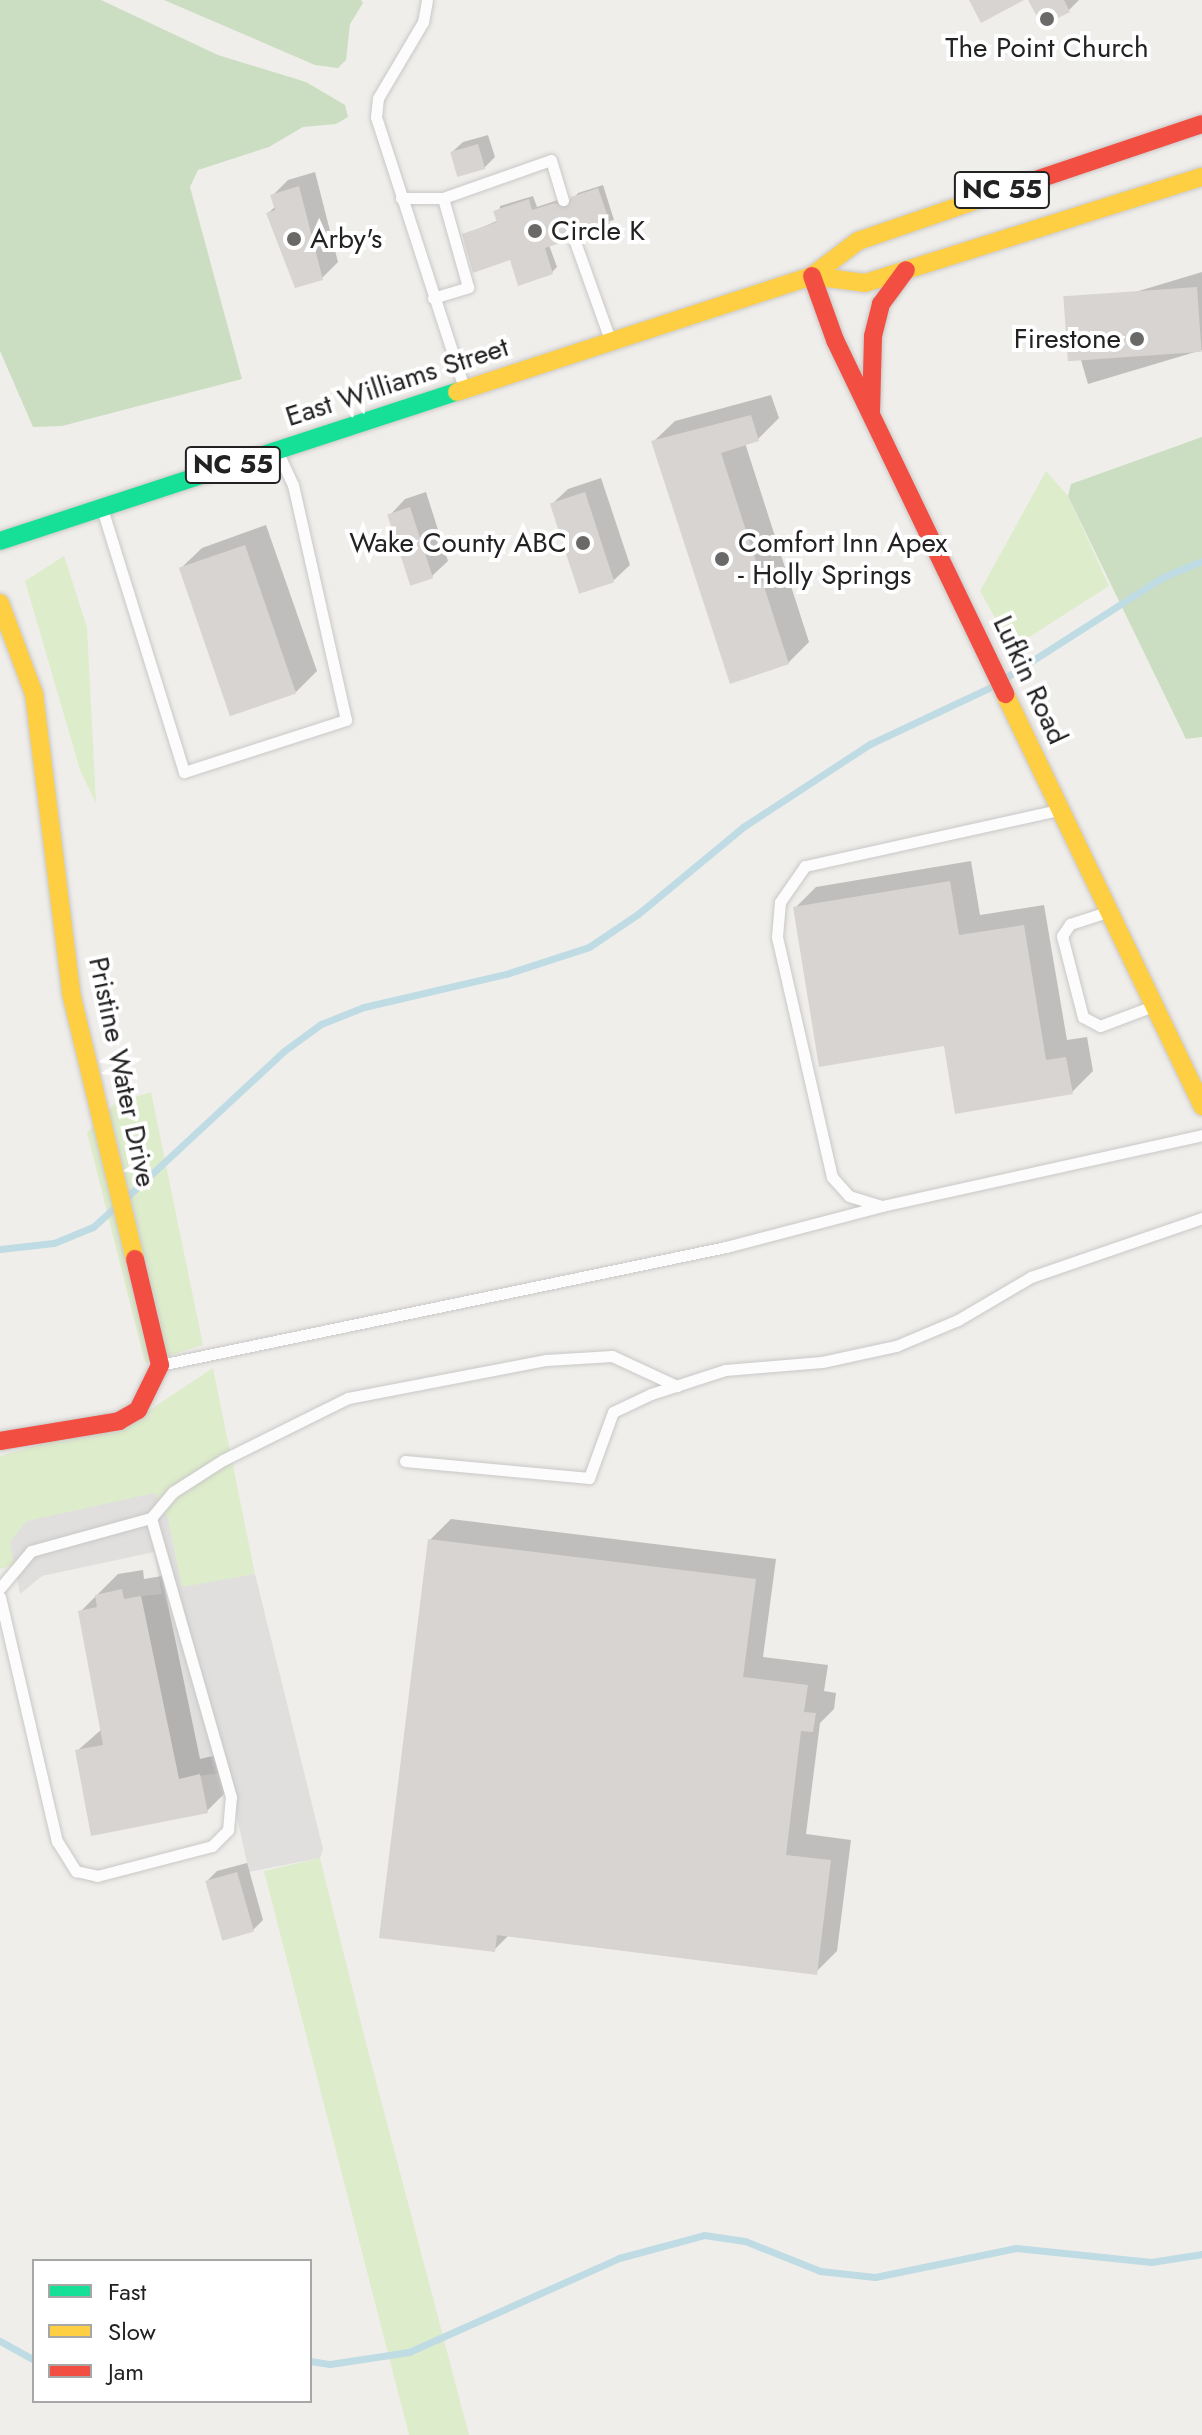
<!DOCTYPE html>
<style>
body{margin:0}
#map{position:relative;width:1202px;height:2435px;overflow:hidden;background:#f0eeeb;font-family:Jost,sans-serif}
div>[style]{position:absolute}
.grass>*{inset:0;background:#ddeccb}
.forest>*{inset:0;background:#cbdec1}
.parking>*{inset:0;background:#e0dfde}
.shadow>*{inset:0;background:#0003}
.stream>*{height:7px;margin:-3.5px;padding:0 3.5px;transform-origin:3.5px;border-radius:3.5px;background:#bfdbe3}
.building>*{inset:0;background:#d7d4d2;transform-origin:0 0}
.roads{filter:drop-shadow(0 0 2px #c9c8c7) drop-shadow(0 0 2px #c9c8c7)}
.lane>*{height:11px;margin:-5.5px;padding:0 5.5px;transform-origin:5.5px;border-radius:5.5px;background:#fdfcfc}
.fast>*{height:18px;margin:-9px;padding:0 9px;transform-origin:9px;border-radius:9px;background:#16e098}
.slow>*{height:18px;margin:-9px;padding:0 9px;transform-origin:9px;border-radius:9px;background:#ffcf43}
.jam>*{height:18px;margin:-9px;padding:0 9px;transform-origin:9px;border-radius:9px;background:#f24e42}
.dots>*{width:22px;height:22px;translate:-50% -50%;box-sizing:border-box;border:4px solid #fff;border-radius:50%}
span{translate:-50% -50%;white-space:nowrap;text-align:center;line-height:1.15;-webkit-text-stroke:8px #fff;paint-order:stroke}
.shield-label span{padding:2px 6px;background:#fff;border:2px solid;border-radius:6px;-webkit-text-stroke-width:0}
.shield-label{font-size:26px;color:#222;font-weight:700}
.poi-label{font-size:28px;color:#222}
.left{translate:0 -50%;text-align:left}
.right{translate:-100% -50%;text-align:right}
.street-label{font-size:28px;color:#222}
.legend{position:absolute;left:32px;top:2259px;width:280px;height:144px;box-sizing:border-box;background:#fff;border:2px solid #a7a7a7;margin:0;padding:10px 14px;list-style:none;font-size:24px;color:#222}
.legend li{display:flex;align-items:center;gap:16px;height:40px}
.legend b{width:40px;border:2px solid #a7a7a7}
</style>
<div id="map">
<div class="grass">
<i style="clip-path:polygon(1046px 471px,1068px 496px,1109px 586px,1012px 648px,980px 591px)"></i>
<i style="clip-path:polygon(64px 556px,87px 627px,96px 803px,80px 770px,25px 581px)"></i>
<i style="clip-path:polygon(151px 1092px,203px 1345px,145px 1363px,87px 1133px,115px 1103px)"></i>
<i style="clip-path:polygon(213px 1368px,255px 1574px,182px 1588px,168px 1519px,0 1569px,0 1456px,145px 1413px)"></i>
<i style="clip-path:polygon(320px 1858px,366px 2043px,469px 2435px,409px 2435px,264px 1871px)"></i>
</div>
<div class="forest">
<i style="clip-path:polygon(0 0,101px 0,218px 55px,306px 82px,345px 105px,348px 117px,336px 124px,303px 127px,269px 147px,198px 170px,190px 187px,242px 379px,62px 426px,33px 427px,0 351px)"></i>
<i style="clip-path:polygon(164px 0,361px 0,363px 3px,350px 24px,346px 60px,338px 68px,315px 65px)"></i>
<i style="clip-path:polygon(1202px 437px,1202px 737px,1186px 739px,1068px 496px,1071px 484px)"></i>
</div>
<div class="parking">
<i style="clip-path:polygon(155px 1493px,168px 1519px,182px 1587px,255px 1574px,323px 1849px,320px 1858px,249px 1872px,227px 1772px,179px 1779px,141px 1596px,162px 1594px,154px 1552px,42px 1576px,20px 1594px,10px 1542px,27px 1521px)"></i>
</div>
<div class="shadow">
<i style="clip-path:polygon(1031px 0,1079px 0,1069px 10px)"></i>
<i style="clip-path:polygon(488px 135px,495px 157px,484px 168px,452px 152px,463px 142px)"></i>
<i style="clip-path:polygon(315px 172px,338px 262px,322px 278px,268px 213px,276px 206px,272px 196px,288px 180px)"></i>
<i style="clip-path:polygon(603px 185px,614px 220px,572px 230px,565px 240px,549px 245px,557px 267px,552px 272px,520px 283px,511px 258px,464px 235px,499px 220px,500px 206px,533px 196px,537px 207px,561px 199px,569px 204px,578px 193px)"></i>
<i style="clip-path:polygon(1202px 272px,1202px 350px,1088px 384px,1071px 326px,1092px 305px)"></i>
<i style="clip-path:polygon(771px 395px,779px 418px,758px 439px,745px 443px,809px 642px,788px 663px,654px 441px,675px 421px)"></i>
<i style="clip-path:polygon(601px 478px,630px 565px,614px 580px,552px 504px,568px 489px)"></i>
<i style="clip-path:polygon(426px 492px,448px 561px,432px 576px,390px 515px,405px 499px)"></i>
<i style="clip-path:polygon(266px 525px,317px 671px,296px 692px,181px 568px,202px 548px)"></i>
<i style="clip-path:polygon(971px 861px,980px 915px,1044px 905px,1067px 1040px,1087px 1037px,1093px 1071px,1072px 1092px,946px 1044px,795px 908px,816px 887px)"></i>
<i style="clip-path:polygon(451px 1519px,776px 1559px,763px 1657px,828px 1665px,824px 1691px,836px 1693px,834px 1709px,820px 1723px,806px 1834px,851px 1840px,837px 1951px,816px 1972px,510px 1934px,494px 1950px,430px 1540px)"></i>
<i style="clip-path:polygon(143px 1570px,144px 1579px,162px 1576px,200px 1759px,221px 1754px,228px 1790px,207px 1811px,77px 1751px,102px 1729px,80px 1612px,118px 1574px)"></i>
<i style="clip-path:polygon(247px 1863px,263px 1920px,253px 1930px,207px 1881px,217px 1871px)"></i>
</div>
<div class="stream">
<i style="left:1005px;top:678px;width:188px;rotate:-32.6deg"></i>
<i style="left:1163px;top:577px;width:42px;rotate:-22.3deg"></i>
<i style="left:128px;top:1196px;width:213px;rotate:-42.9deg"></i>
<i style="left:284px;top:1051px;width:46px;rotate:-36.1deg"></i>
<i style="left:321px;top:1024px;width:46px;rotate:-21.6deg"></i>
<i style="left:364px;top:1007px;width:146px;rotate:-13.1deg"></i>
<i style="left:506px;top:974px;width:87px;rotate:-18deg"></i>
<i style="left:589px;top:947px;width:59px;rotate:-34deg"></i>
<i style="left:638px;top:914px;width:136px;rotate:-39.6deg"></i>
<i style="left:743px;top:827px;width:152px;rotate:-33.2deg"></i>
<i style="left:870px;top:744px;width:134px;rotate:-25.2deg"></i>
<i style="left:0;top:1249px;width:54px;rotate:-6.3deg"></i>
<i style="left:54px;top:1243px;width:42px;rotate:-22.3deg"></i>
<i style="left:93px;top:1227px;width:30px;rotate:-42deg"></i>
<i style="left:0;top:2341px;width:39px;rotate:29deg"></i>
<i style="left:310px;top:2361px;width:20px;rotate:9deg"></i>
<i style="left:330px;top:2364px;width:80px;rotate:-8.6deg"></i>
<i style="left:409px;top:2352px;width:230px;rotate:-24.1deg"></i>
<i style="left:619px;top:2258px;width:88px;rotate:-15.1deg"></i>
<i style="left:704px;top:2235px;width:41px;rotate:8.3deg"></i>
<i style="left:745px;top:2241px;width:81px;rotate:21.8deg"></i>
<i style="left:820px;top:2271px;width:55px;rotate:6.2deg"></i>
<i style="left:875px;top:2277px;width:144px;rotate:-11.6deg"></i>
<i style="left:1016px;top:2248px;width:136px;rotate:5.9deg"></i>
<i style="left:1151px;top:2262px;width:52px;rotate:-8.9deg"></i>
</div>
<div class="building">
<i style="clip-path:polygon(969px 0,1024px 0,981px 23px)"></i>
<i style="clip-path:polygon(1028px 0,1064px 0,1070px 12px,1042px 26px)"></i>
<i style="left:478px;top:144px;width:26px;height:29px;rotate:74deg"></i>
<i style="clip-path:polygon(299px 186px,323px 280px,295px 288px,266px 213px,275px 210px,270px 195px)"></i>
<i style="clip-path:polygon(598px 188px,611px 226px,582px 236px,572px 231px,566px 241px,545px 248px,553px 274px,518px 286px,510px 260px,473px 273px,462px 234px,497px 222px,493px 211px,529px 199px,532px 210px,555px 203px,565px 208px,571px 197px)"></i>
<i style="left:1197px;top:287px;width:65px;height:134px;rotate:86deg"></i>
<i style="clip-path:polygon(751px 415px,759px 441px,721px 453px,789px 664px,730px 684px,651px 441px)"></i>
<i style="left:585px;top:492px;width:95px;height:37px;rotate:72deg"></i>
<i style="left:410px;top:507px;width:75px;height:24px;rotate:72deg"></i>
<i style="left:245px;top:545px;width:157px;height:70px;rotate:71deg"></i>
<i style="clip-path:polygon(950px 881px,959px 935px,1024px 925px,1046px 1060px,1066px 1057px,1073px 1094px,955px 1114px,944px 1046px,819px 1067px,793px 907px)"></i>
<i style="clip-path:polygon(428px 1539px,756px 1579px,743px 1677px,808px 1685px,804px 1712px,816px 1713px,813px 1732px,801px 1731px,786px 1855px,831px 1860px,817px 1975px,497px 1935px,495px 1952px,379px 1938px)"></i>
<i style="clip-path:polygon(122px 1589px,124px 1599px,141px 1596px,179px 1779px,200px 1774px,208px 1813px,91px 1836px,75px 1750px,103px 1745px,78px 1611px,97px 1607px,95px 1595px)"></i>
<i style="left:237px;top:1872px;width:62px;height:33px;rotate:74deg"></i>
</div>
<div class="roads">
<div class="lane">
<i style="left:427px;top:0;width:22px;rotate:100deg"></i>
<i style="left:423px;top:22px;width:88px;rotate:120.6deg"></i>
<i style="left:378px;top:98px;width:19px;rotate:96deg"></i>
<i style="left:376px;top:117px;width:282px;rotate:72deg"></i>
<i style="left:401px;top:198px;width:42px"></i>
<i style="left:443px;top:198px;width:114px;rotate:-19.4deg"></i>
<i style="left:551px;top:160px;width:42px;rotate:73.3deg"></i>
<i style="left:574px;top:239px;width:104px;rotate:70.3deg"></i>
<i style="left:433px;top:298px;width:37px;rotate:-17deg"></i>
<i style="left:468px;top:287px;width:92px;rotate:-105.7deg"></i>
<i style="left:104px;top:515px;width:269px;rotate:72.7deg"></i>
<i style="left:184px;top:772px;width:170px;rotate:-17.8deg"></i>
<i style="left:346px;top:720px;width:241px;rotate:-102.7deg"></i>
<i style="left:293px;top:485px;width:33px;rotate:-115deg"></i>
<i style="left:1058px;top:810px;width:259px;rotate:167.5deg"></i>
<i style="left:805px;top:866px;width:44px;rotate:124.8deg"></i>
<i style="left:780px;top:902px;width:35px;rotate:95deg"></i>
<i style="left:777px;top:937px;width:246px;rotate:77.1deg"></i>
<i style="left:832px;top:1177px;width:25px;rotate:48deg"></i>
<i style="left:849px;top:1196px;width:34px;rotate:17deg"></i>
<i style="left:882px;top:1206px;width:328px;rotate:-12.5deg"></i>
<i style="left:1107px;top:912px;width:39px;rotate:162deg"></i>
<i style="left:1070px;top:924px;width:14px;rotate:124deg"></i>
<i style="left:1062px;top:936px;width:84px;rotate:75.5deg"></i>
<i style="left:1083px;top:1017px;width:19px;rotate:28deg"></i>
<i style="left:1100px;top:1026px;width:57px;rotate:-20.7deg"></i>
<i style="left:160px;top:1365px;width:578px;rotate:-11.78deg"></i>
<i style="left:726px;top:1247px;width:161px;rotate:-14.7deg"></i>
<i style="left:405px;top:1461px;width:185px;rotate:5.3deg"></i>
<i style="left:589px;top:1478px;width:70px;rotate:-70deg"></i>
<i style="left:613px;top:1412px;width:42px;rotate:-25.3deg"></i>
<i style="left:651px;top:1394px;width:78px;rotate:-18deg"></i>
<i style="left:725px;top:1370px;width:97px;rotate:-4.7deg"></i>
<i style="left:822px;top:1362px;width:76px;rotate:-12.2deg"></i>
<i style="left:896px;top:1346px;width:67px;rotate:-22.8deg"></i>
<i style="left:958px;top:1320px;width:85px;rotate:-30.5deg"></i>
<i style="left:1031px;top:1277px;width:181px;rotate:-19deg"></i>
<i style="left:0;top:1588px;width:48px;rotate:-50deg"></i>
<i style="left:31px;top:1551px;width:124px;rotate:-15.4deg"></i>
<i style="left:151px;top:1518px;width:34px;rotate:-50deg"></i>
<i style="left:173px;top:1492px;width:59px;rotate:-32.6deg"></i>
<i style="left:223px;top:1460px;width:140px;rotate:-26.4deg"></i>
<i style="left:348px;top:1398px;width:202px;rotate:-10.9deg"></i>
<i style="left:546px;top:1360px;width:66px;rotate:-3.5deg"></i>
<i style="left:612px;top:1356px;width:72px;rotate:24.8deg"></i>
<i style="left:0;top:1597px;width:251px;rotate:76.9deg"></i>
<i style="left:57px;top:1841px;width:36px;rotate:58deg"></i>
<i style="left:76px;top:1871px;width:22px;rotate:13deg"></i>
<i style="left:97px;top:1876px;width:119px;rotate:-14.6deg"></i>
<i style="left:212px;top:1846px;width:23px;rotate:-45deg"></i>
<i style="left:228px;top:1830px;width:33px;rotate:-85deg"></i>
<i style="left:231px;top:1797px;width:290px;rotate:-106deg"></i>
</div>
<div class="fast">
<i style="left:0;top:541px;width:481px;rotate:-18.1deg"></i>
</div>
<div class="slow">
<i style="left:812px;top:276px;width:53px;rotate:7.5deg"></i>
<i style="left:865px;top:283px;width:353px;rotate:-17.5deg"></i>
<i style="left:457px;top:392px;width:373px;rotate:-18.1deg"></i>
<i style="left:812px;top:276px;width:58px;rotate:-37.3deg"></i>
<i style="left:858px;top:241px;width:166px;rotate:-19deg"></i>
<i style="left:0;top:603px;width:97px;rotate:69.5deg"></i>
<i style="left:34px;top:694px;width:301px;rotate:82.9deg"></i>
<i style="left:71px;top:993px;width:274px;rotate:76.5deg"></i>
<i style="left:1005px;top:694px;width:457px;rotate:64.4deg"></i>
</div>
<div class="jam">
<i style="left:1015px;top:187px;width:197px;rotate:-18.6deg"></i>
<i style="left:812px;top:276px;width:68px;rotate:70.2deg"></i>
<i style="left:835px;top:340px;width:393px;rotate:64.3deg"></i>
<i style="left:871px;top:413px;width:77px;rotate:-88.5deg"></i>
<i style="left:873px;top:336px;width:33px;rotate:-76deg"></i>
<i style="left:881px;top:304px;width:42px;rotate:-53.7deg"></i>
<i style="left:0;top:1441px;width:121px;rotate:-9.5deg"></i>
<i style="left:119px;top:1421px;width:22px;rotate:-30deg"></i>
<i style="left:138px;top:1410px;width:50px;rotate:-63.9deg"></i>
<i style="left:160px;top:1365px;width:109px;rotate:-103.3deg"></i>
</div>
</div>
<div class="dots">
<i style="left:1047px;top:19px;background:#6a6968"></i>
<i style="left:535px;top:231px;background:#6a6968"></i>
<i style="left:294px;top:239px;background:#6a6968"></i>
<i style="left:1137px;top:339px;background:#6a6968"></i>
<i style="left:583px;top:543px;background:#6a6968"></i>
<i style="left:722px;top:559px;background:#6a6968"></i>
</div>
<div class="shield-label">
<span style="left:1002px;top:190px">NC 55</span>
<span style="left:233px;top:465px">NC 55</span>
</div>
<div class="poi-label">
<span style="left:1047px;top:48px">The Point Church</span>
<span class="left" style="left:551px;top:231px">Circle K</span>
<span class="left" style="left:310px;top:239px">Arby's</span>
<span class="right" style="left:1121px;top:339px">Firestone</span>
<span class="right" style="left:567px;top:543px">Wake County ABC</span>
<span class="left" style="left:738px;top:559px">Comfort Inn Apex<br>- Holly Springs</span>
</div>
<div class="street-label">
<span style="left:397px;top:382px;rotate:-18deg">East Williams Street</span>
<span style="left:1030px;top:680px;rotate:65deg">Lufkin Road</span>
<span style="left:122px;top:1072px;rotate:78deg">Pristine Water Drive</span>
</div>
<ul class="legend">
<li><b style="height:10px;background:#16e098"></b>Fast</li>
<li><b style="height:10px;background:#ffcf43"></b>Slow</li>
<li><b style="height:10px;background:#f24e42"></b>Jam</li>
</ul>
</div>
